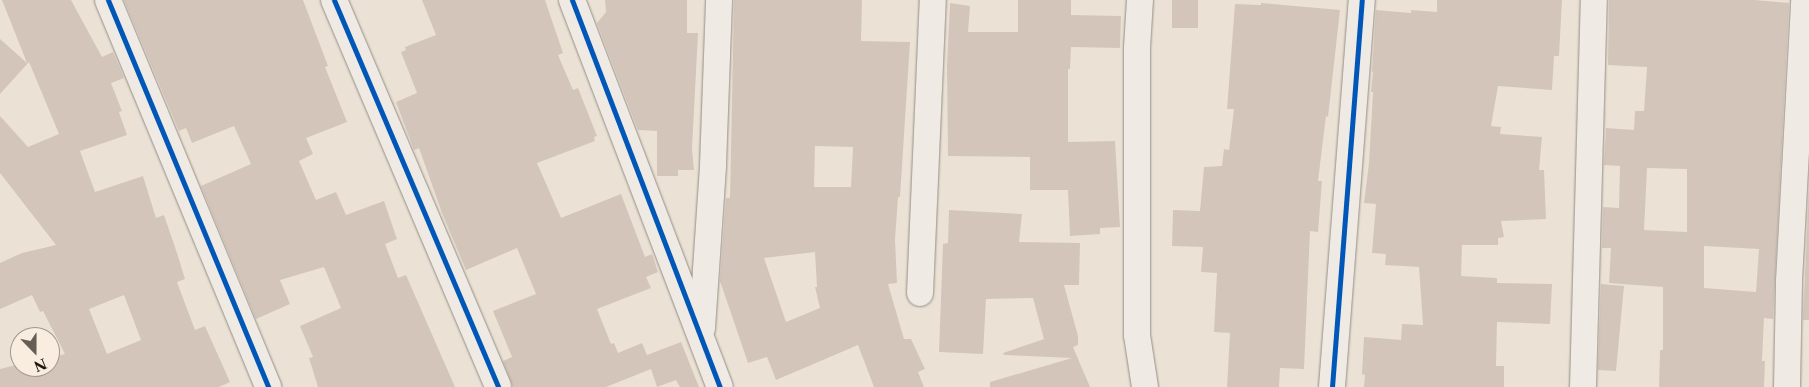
<!DOCTYPE html>
<style>
body{margin:0}
#map{position:relative;width:1809px;height:387px;overflow:hidden;background:#ebe2d5;font-family:"Libre Caslon Text",serif}
div>[style]{position:absolute}
.building>*{inset:0;background:#d4c5bb;transform-origin:0 0}
.roads{filter:drop-shadow(0 0 1px #948e86) drop-shadow(0 0 1px #948e86)}
.street>*{height:26px;margin:-13px;padding:0 13px;transform-origin:13px;border-radius:13px;background:#efeae3}
.cycleway>*{height:5px;margin:-2.5px;padding:0 2.5px;transform-origin:2.5px;border-radius:2.5px;background:#0057b8}
span{translate:-50% -50%;white-space:nowrap;text-align:center;line-height:1.15;-webkit-text-stroke:4.5px #f8edde;paint-order:stroke}
.north{position:absolute;left:10px;top:327px;width:50px;height:50px;box-sizing:border-box;background:#f8edde;border:1px solid #a1978b;border-radius:50%;rotate:158deg;font-size:14px;font-weight:700;line-height:20px;text-align:center;color:#1f170e}
.north::after{content:'';display:block;margin:auto;width:18px;height:22px;background:#665e54;clip-path:polygon(50% 0,100% 100%,50% 72%,0 100%)}
</style>
<div id="map">
<div class="building">
<i style="clip-path:polygon(evenodd,2px 0,71px 0,102px 57px,113px 52px,124px 78px,111px 83px,122px 111px,119px 112px,127px 135px,80px 151px,95px 192px,143px 176px,156px 218px,164px 215px,178px 256px,185px 279px,177px 282px,195px 330px,205px 326px,230px 382px,219px 387px,0 387px,0 369px,20px 364px,20px 367px,50px 367px,50px 358px,65px 354px,43px 311px,40px 312px,32px 295px,0 309px,0 263px,22px 253px,56px 245px,0 173px,0 116px,28px 147px,59px 134px,29px 62px,0 94px,0 39px,27px 63px,2px 0,124px 295px,141px 340px,107px 354px,89px 309px,124px 295px)"></i>
<i style="clip-path:polygon(124px 0,303px 0,328px 66px,325px 67px,347px 122px,306px 138px,313px 154px,299px 161px,316px 200px,336px 192px,346px 215px,384px 201px,397px 239px,385px 244px,398px 278px,406px 275px,455px 387px,318px 387px,309px 358px,313px 357px,300px 326px,341px 308px,324px 267px,280px 280px,290px 304px,256px 319px,201px 186px,251px 164px,234px 126px,192px 143px,186px 128px,179px 131px)"></i>
<i style="clip-path:polygon(422px 0,545px 0,563px 53px,558px 55px,573px 90px,578px 88px,597px 136px,594px 137px,595px 141px,537px 163px,561px 218px,621px 194px,645px 257px,652px 254px,658px 272px,646px 277px,651px 288px,597px 309px,611px 344px,614px 343px,618px 353px,642px 343px,647px 355px,681px 342px,699px 387px,680px 387px,676px 380px,657px 387px,651px 369px,606px 387px,513px 387px,503px 361px,512px 357px,493px 311px,536px 294px,517px 248px,466px 270px,442px 213px,419px 148px,414px 150px,396px 102px,417px 93px,401px 52px,406px 50px,405px 47px,436px 35px)"></i>
<i style="clip-path:polygon(605px 0,687px 0,687px 33px,698px 33px,692px 149px,694px 170px,678px 170px,678px 176px,657px 176px,657px 131px,638px 130px,597px 23px,606px 12px)"></i>
<i style="clip-path:polygon(evenodd,734px 0,862px 0,861px 41px,910px 42px,900px 197px,898px 197px,895px 240px,897px 283px,888px 284px,904px 339px,911px 339px,925px 369px,918px 372px,924px 387px,874px 387px,858px 345px,776px 380px,767px 357px,748px 363px,720px 281px,726px 198px,730px 198px,734px 0,815px 146px,853px 147px,851px 187px,814px 187px,815px 146px,734px 0,815px 252px,817px 287px,815px 287px,820px 308px,786px 322px,764px 258px,815px 252px)"></i>
<i style="clip-path:polygon(1018px 0,1071px 0,1071px 15px,1121px 16px,1120px 48px,1071px 47px,1070px 69px,1068px 69px,1068px 142px,1115px 141px,1120px 227px,1100px 228px,1100px 234px,1070px 236px,1068px 190px,1030px 190px,1030px 157px,948px 156px,947px 66px,950px 3px,970px 6px,968px 32px,1018px 32px)"></i>
<i style="left:1172px;top:0;width:26px;height:28px"></i>
<i style="clip-path:polygon(1437px 0,1562px 0,1559px 56px,1554px 56px,1552px 90px,1498px 86px,1491px 126px,1501px 127px,1500px 134px,1542px 137px,1539px 170px,1544px 170px,1546px 219px,1501px 221px,1504px 237px,1498px 238px,1498px 245px,1462px 245px,1461px 276px,1497px 278px,1497px 283px,1552px 284px,1550px 324px,1497px 322px,1496px 366px,1504px 366px,1504px 387px,1364px 387px,1365px 375px,1362px 374px,1364px 337px,1401px 340px,1402px 324px,1423px 325px,1419px 267px,1385px 265px,1386px 254px,1372px 253px,1376px 204px,1364px 203px,1369px 163px,1373px 92px,1371px 92px,1373px 72px,1372px 71px,1376px 10px,1411px 13px,1411px 10px,1437px 12px)"></i>
<i style="clip-path:polygon(evenodd,1609px 0,1754px 0,1789px 3px,1773px 319px,1764px 318px,1762px 361px,1765px 361px,1764px 387px,1659px 387px,1660px 350px,1663px 350px,1663px 287px,1609px 283px,1611px 248px,1602px 248px,1603px 207px,1619px 208px,1620px 166px,1604px 165px,1606px 128px,1634px 130px,1635px 111px,1644px 111px,1647px 67px,1608px 65px,1609px 0,1647px 168px,1687px 169px,1687px 232px,1644px 230px,1647px 168px,1609px 0,1704px 246px,1759px 249px,1756px 292px,1704px 288px,1704px 246px)"></i>
<i style="clip-path:polygon(1261px 3px,1340px 10px,1328px 117px,1326px 116px,1318px 181px,1322px 181px,1318px 232px,1310px 231px,1304px 369px,1280px 368px,1279px 387px,1227px 387px,1230px 333px,1214px 332px,1217px 273px,1201px 272px,1203px 247px,1172px 246px,1173px 210px,1200px 211px,1204px 167px,1222px 166px,1224px 149px,1229px 150px,1234px 109px,1227px 109px,1235px 4px,1261px 5px)"></i>
<i style="clip-path:polygon(1809px 188px,1809px 320px,1803px 320px)"></i>
<i style="clip-path:polygon(949px 210px,1022px 214px,1019px 242px,1080px 243px,1079px 285px,1064px 285px,1078px 336px,1078px 345px,1073px 347px,1090px 387px,990px 387px,990px 382px,1072px 358px,1004px 355px,1003px 353px,1044px 339px,1033px 298px,986px 299px,983px 354px,939px 352px,943px 244px,948px 243px)"></i>
<i style="clip-path:polygon(1601px 284px,1624px 286px,1616px 371px,1598px 370px)"></i>
</div>
<div class="roads">
<div class="street">
<i style="left:108px;top:0;width:419px;rotate:67.5deg"></i>
<i style="left:334px;top:0;width:420px;rotate:67deg"></i>
<i style="left:572px;top:0;width:414px;rotate:69.1deg"></i>
<i style="left:1140px;top:0;width:48px;rotate:93.6deg"></i>
<i style="left:1137px;top:48px;width:287px;rotate:90deg"></i>
<i style="left:1137px;top:335px;width:53px;rotate:81.3deg"></i>
<i style="left:920px;top:293px;width:293px;rotate:-87.5deg"></i>
<i style="left:702px;top:328px;width:163px;rotate:-86.1deg"></i>
<i style="left:713px;top:165px;width:165px;rotate:-87.9deg"></i>
<i style="left:1332px;top:387px;width:388px;rotate:-85.6deg"></i>
<i style="left:1583px;top:387px;width:387px;rotate:-88.4deg"></i>
<i style="left:1787px;top:387px;width:106px;rotate:-88.9deg"></i>
<i style="left:1789px;top:281px;width:281px;rotate:-86.9deg"></i>
</div>
</div>
<div class="cycleway">
<i style="left:108px;top:0;width:419px;rotate:67.5deg"></i>
<i style="left:334px;top:0;width:420px;rotate:67deg"></i>
<i style="left:572px;top:0;width:414px;rotate:69.1deg"></i>
<i style="left:1332px;top:387px;width:388px;rotate:-85.6deg"></i>
</div>
<div class="north">N</div>
</div>
